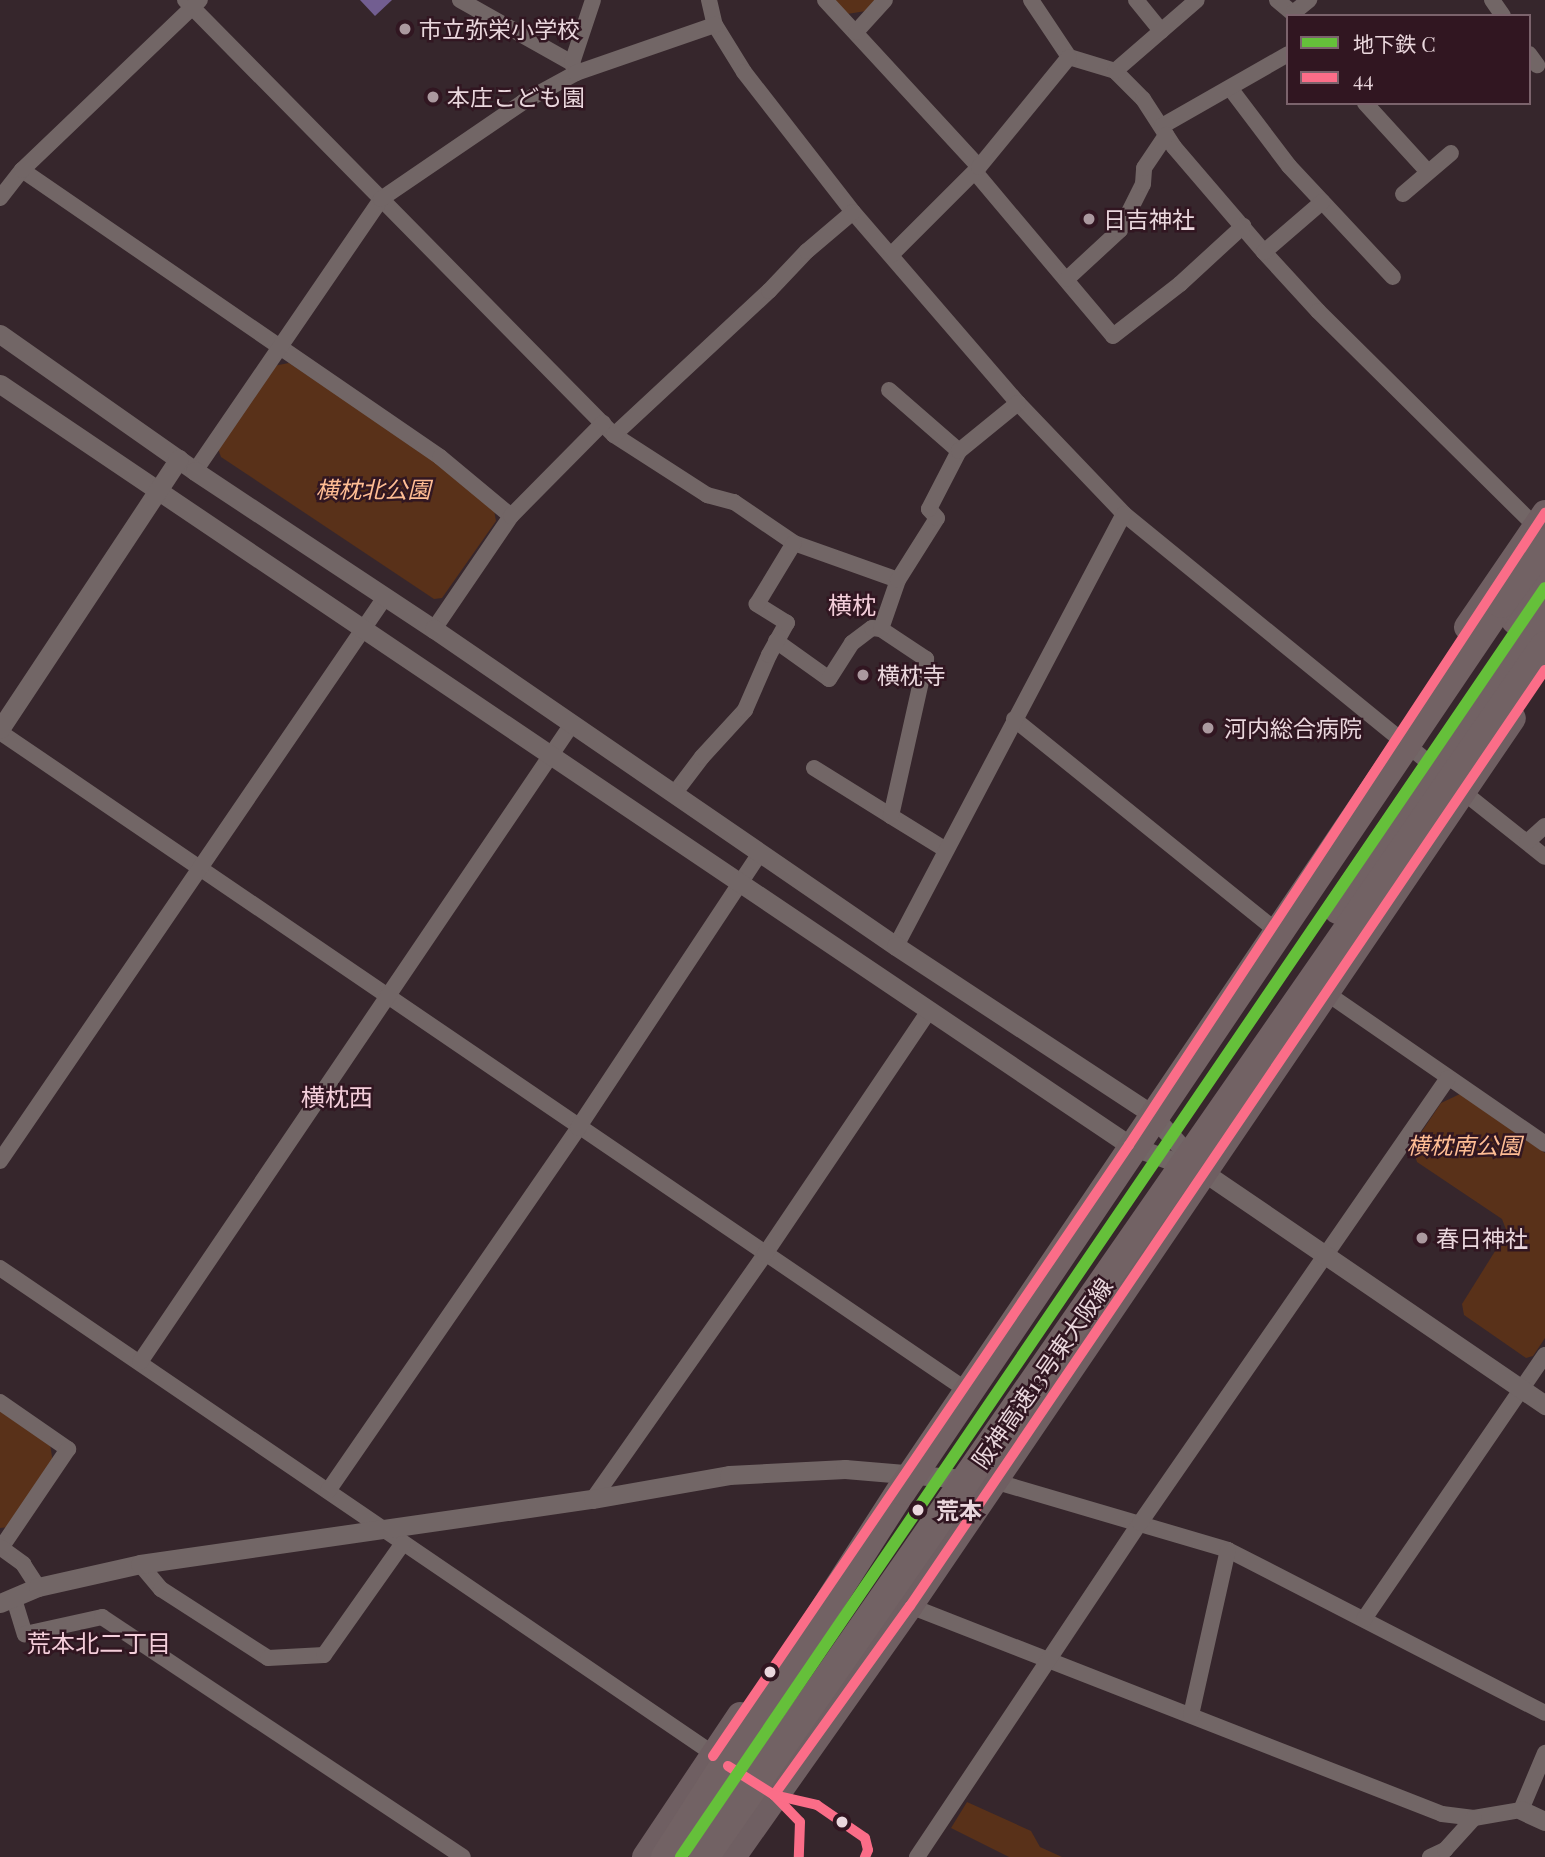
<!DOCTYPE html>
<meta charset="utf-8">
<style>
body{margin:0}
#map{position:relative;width:1545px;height:1857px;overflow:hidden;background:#36262c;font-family:"Playfair Display","Noto Sans JP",serif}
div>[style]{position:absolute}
.green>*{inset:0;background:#593119}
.water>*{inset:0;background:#725e91}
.minor>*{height:16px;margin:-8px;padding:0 8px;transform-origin:8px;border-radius:8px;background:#726666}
.tertiary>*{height:19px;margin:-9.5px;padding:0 9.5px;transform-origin:9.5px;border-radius:9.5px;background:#726666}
.trunk>*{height:26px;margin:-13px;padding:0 13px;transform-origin:13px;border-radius:13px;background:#6f5f62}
.motorway-bridge>*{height:30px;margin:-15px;padding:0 15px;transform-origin:15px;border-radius:15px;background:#726264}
.bus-1>*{height:10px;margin:-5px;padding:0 5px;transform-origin:5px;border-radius:5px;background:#fb6d88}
.metro-1>*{height:12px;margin:-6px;padding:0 6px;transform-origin:6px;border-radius:6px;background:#65c03a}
.dots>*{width:19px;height:19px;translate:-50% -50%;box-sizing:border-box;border:4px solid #311621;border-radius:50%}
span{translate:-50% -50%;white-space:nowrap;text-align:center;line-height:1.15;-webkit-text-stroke:5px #311621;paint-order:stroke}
.poi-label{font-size:23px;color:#ead7dd}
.left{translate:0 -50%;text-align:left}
.park-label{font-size:23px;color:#ffbd94;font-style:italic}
.street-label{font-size:23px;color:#ead7dd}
.stop-label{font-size:23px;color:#ead7dd;font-weight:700}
.neighbourhood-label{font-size:24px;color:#f4ceda}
.legend{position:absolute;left:1286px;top:14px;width:245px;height:91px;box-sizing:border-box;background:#311621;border:2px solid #7b636c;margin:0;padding:9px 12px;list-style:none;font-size:21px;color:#ead7dd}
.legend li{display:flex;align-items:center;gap:14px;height:35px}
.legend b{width:35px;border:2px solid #7b636c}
</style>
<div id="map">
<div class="green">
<i style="clip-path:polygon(833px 0,875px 0,866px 11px,847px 14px)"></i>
<i style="clip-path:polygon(289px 363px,435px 460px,494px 510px,496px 521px,442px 598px,434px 599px,221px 457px,218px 449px,273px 366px)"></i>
<i style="clip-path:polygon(1460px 1094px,1545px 1153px,1545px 1338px,1533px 1356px,1526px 1358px,1464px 1315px,1462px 1304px,1507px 1232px,1502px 1219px,1417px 1162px,1412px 1146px,1441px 1103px)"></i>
<i style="clip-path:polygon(0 1410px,50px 1444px,53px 1463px,10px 1527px,0 1528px)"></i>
<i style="clip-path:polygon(967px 1802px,1031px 1831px,1040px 1847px,1062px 1857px,1009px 1857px,951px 1828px)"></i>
</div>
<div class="water">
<i style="clip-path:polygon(360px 0,392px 0,375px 16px)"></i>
</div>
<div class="minor">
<i style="left:185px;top:0;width:611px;rotate:45.4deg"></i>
<i style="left:614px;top:435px;width:111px;rotate:32.8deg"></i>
<i style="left:707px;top:495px;width:28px;rotate:15deg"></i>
<i style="left:734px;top:502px;width:73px;rotate:34.3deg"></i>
<i style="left:794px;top:543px;width:110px;rotate:19.6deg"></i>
<i style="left:460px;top:0;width:129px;rotate:29.4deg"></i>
<i style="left:572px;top:63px;width:11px;rotate:68deg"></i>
<i style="left:709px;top:0;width:26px;rotate:77deg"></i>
<i style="left:715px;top:25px;width:55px;rotate:58.3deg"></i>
<i style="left:744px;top:72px;width:177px;rotate:52.1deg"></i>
<i style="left:853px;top:212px;width:252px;rotate:49.2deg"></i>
<i style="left:1018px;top:403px;width:153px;rotate:46.3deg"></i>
<i style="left:1124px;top:514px;width:408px;rotate:39.2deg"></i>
<i style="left:825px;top:0;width:227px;rotate:47.3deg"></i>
<i style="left:1031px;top:0;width:69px;rotate:56.3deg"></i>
<i style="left:1069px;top:57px;width:48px;rotate:16.9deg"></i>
<i style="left:1115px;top:71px;width:40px;rotate:45deg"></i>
<i style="left:1143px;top:99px;width:57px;rotate:57.1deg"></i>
<i style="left:1174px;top:147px;width:138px;rotate:49.4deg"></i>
<i style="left:1264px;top:252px;width:80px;rotate:47.5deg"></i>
<i style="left:1318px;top:311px;width:305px;rotate:44.7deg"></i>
<i style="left:1136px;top:0;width:40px;rotate:51deg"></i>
<i style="left:1277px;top:0;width:25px;rotate:40deg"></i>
<i style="left:1492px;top:0;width:19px;rotate:55deg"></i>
<i style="left:1293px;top:13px;width:21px;rotate:-39deg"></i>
<i style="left:856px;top:32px;width:43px;rotate:-47.8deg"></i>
<i style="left:1529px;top:54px;width:14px;rotate:54deg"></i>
<i style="left:572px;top:63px;width:66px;rotate:-71.6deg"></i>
<i style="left:1115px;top:71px;width:108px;rotate:-40.9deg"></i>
<i style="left:1230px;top:88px;width:98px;rotate:52.9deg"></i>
<i style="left:1289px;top:166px;width:152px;rotate:46.9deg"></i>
<i style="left:1365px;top:103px;width:93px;rotate:47.6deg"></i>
<i style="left:1162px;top:126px;width:145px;rotate:-29.7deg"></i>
<i style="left:22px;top:170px;width:507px;rotate:34.47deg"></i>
<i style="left:440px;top:457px;width:92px;rotate:39.7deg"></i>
<i style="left:975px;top:172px;width:214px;rotate:49.9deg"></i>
<i style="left:1113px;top:336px;width:85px;rotate:-37.8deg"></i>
<i style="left:1180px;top:284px;width:86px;rotate:-42.6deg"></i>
<i style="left:1403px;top:194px;width:63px;rotate:-40.5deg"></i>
<i style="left:0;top:198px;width:36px;rotate:-52deg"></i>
<i style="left:22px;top:170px;width:246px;rotate:-43.7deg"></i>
<i style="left:1264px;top:252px;width:77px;rotate:-40.8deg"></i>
<i style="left:891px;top:255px;width:124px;rotate:-45deg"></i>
<i style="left:979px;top:167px;width:142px;rotate:-50.7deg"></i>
<i style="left:1067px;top:279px;width:72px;rotate:-42.8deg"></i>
<i style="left:1120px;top:230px;width:51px;rotate:-63.4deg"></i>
<i style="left:1143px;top:184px;width:16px;rotate:-86deg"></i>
<i style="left:1144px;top:168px;width:40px;rotate:-56deg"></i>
<i style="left:889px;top:390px;width:93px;rotate:41.1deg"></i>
<i style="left:614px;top:435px;width:212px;rotate:-42.9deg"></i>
<i style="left:769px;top:291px;width:55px;rotate:-46.5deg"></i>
<i style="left:807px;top:251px;width:60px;rotate:-40.3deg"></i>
<i style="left:195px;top:471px;width:330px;rotate:-55.6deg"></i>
<i style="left:381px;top:199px;width:172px;rotate:-34.3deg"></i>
<i style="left:523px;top:102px;width:60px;rotate:-28.7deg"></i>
<i style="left:576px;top:73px;width:147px;rotate:-19.1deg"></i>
<i style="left:434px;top:629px;width:137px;rotate:-55.7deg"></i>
<i style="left:511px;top:516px;width:131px;rotate:-45.3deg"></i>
<i style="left:776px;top:641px;width:65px;rotate:35.6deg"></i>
<i style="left:829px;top:679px;width:43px;rotate:-57.4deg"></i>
<i style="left:852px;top:643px;width:25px;rotate:-37deg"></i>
<i style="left:872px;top:628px;width:9px;rotate:6deg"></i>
<i style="left:1014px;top:719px;width:331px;rotate:38.9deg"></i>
<i style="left:0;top:732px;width:1164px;rotate:34.25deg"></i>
<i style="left:814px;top:768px;width:91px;rotate:31.9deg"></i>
<i style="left:1457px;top:787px;width:112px;rotate:38.5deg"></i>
<i style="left:674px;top:794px;width:46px;rotate:-52.9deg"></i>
<i style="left:702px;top:757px;width:64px;rotate:-47.5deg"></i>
<i style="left:745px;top:710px;width:60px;rotate:-66.4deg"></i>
<i style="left:769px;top:655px;width:37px;rotate:-61deg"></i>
<i style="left:787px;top:623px;width:36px;rotate:-148deg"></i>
<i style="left:757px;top:604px;width:71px;rotate:-58.8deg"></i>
<i style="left:1527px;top:842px;width:24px;rotate:-42deg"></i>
<i style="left:946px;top:850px;width:65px;rotate:-148.3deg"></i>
<i style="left:891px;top:816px;width:161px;rotate:-77.4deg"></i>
<i style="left:926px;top:659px;width:54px;rotate:-146.3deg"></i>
<i style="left:881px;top:629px;width:52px;rotate:-70.9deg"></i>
<i style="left:898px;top:580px;width:73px;rotate:-57.8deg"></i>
<i style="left:937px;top:518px;width:12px;rotate:-132deg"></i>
<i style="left:929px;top:509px;width:65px;rotate:-62.7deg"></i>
<i style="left:959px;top:451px;width:76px;rotate:-39.1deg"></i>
<i style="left:896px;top:946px;width:488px;rotate:-62.2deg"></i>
<i style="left:1325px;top:992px;width:267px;rotate:34.6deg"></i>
<i style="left:0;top:1161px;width:683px;rotate:-55.68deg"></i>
<i style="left:0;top:1268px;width:918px;rotate:34.26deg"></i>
<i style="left:140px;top:1362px;width:770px;rotate:-55.9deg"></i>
<i style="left:0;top:1402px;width:83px;rotate:34.7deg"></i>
<i style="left:68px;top:1449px;width:120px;rotate:124.1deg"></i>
<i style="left:994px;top:1481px;width:244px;rotate:16.4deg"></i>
<i style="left:1228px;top:1550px;width:356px;rotate:27.2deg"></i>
<i style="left:328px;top:1491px;width:441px;rotate:-55.4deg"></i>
<i style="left:578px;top:1128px;width:330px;rotate:-56.5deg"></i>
<i style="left:593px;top:1499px;width:299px;rotate:-54.9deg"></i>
<i style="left:765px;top:1254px;width:293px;rotate:-56deg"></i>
<i style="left:0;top:1547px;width:29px;rotate:36deg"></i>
<i style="left:23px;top:1564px;width:27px;rotate:57deg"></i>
<i style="left:140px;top:1564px;width:33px;rotate:50deg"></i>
<i style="left:161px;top:1589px;width:127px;rotate:32.8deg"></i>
<i style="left:268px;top:1658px;width:56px;rotate:-3.1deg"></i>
<i style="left:324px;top:1655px;width:137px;rotate:-54.8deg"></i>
<i style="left:14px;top:1599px;width:37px;rotate:73deg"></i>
<i style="left:25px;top:1634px;width:79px;rotate:-12.4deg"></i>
<i style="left:102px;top:1617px;width:433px;rotate:33.6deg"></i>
<i style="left:910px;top:1606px;width:571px;rotate:21.35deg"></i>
<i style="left:1442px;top:1814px;width:32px;rotate:7deg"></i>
<i style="left:1474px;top:1818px;width:48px;rotate:-9.7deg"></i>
<i style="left:1521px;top:1810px;width:62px;rotate:-67.2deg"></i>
<i style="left:1364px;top:1619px;width:320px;rotate:-55.6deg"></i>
<i style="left:1191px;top:1715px;width:169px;rotate:-77.4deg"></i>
<i style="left:917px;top:1857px;width:402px;rotate:-56.3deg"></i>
<i style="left:1140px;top:1523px;width:541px;rotate:-55.31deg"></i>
<i style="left:1430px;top:1857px;width:17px;rotate:-25deg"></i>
<i style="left:1445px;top:1850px;width:43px;rotate:-47.8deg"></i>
</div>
<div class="tertiary">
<i style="left:0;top:334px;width:238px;rotate:35.1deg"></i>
<i style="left:195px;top:471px;width:287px;rotate:33.5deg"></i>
<i style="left:434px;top:629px;width:560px;rotate:34.46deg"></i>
<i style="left:896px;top:946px;width:304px;rotate:33.3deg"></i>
<i style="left:1150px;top:1113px;width:81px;rotate:47.5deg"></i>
<i style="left:1205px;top:1173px;width:412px;rotate:34.3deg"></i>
<i style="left:0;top:384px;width:1362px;rotate:33.98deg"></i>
<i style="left:1129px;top:1145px;width:69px;rotate:20.3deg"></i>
<i style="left:0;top:729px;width:324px;rotate:-56.5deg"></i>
<i style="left:0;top:1603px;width:41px;rotate:-22.8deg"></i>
<i style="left:38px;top:1587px;width:105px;rotate:-12.7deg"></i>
<i style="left:140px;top:1564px;width:458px;rotate:-8.2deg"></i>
<i style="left:593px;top:1499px;width:138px;rotate:-10deg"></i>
<i style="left:729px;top:1475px;width:116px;rotate:-3deg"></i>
<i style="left:845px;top:1469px;width:131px;rotate:4.8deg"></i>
<i style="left:1521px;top:1810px;width:26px;rotate:25deg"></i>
</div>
<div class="trunk">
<i style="left:1467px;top:627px;width:138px;rotate:-55.6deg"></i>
<i style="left:645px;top:1857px;width:171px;rotate:-56.2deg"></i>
<i style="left:733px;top:1857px;width:307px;rotate:-54.8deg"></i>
<i style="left:910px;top:1606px;width:1073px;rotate:-55.82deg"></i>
</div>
<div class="motorway-bridge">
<i style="left:1516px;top:620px;width:49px;rotate:-55deg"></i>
<i style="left:1338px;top:909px;width:367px;rotate:-55.7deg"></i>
<i style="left:666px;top:1857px;width:436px;rotate:-57.3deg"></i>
<i style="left:902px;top:1490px;width:1070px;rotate:-55.97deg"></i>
<i style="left:1501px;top:603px;width:74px;rotate:-53.7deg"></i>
<i style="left:704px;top:1857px;width:1474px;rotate:-55.22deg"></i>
</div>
<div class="bus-1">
<i style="left:713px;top:1756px;width:739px;rotate:-55.75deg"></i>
<i style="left:1129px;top:1145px;width:757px;rotate:-56.65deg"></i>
<i style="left:728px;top:1766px;width:54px;rotate:32.2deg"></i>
<i style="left:774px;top:1795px;width:37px;rotate:46deg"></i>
<i style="left:800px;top:1822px;width:35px;rotate:92deg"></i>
<i style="left:774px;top:1795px;width:233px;rotate:-54.3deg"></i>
<i style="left:910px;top:1606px;width:1131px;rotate:-55.85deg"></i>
<i style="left:774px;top:1795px;width:44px;rotate:13.1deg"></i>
<i style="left:817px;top:1805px;width:58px;rotate:34.5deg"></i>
<i style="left:865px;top:1838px;width:12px;rotate:76deg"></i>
<i style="left:868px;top:1850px;width:8px;rotate:113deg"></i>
</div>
<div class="metro-1">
<i style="left:681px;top:1857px;width:1535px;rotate:-55.75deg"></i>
</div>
<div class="dots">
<i style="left:405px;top:29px;background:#ab999f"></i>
<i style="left:433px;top:97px;background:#ab999f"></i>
<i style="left:1089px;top:219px;background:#ab999f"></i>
<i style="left:863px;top:675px;background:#ab999f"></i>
<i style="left:1208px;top:728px;background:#ab999f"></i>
<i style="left:1422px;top:1238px;background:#ab999f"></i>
<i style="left:918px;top:1510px;background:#ead7dd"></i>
<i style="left:770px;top:1672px;background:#ead7dd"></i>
<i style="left:842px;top:1822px;background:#ead7dd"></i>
</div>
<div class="poi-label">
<span class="left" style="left:419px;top:29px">市立弥栄小学校</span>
<span class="left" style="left:447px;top:97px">本庄こども園</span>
<span class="left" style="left:1103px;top:219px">日吉神社</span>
<span class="left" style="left:877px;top:675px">横枕寺</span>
<span class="left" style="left:1224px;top:728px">河内総合病院</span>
<span class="left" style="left:1436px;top:1238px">春日神社</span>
</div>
<div class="park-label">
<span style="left:373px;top:489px">横枕北公園</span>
<span style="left:1464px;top:1145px">横枕南公園</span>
</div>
<div class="street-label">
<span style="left:1042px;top:1373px;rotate:-55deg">阪神高速13号東大阪線</span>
</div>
<div class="stop-label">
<span class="left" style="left:936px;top:1510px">荒本</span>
</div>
<div class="neighbourhood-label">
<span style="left:852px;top:605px">横枕</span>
<span style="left:337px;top:1097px">横枕西</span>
<span style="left:99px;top:1643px">荒本北二丁目</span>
</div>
<ul class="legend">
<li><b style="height:9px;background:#65c03a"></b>地下鉄 C</li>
<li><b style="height:9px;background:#fb6d88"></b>44</li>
</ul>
</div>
